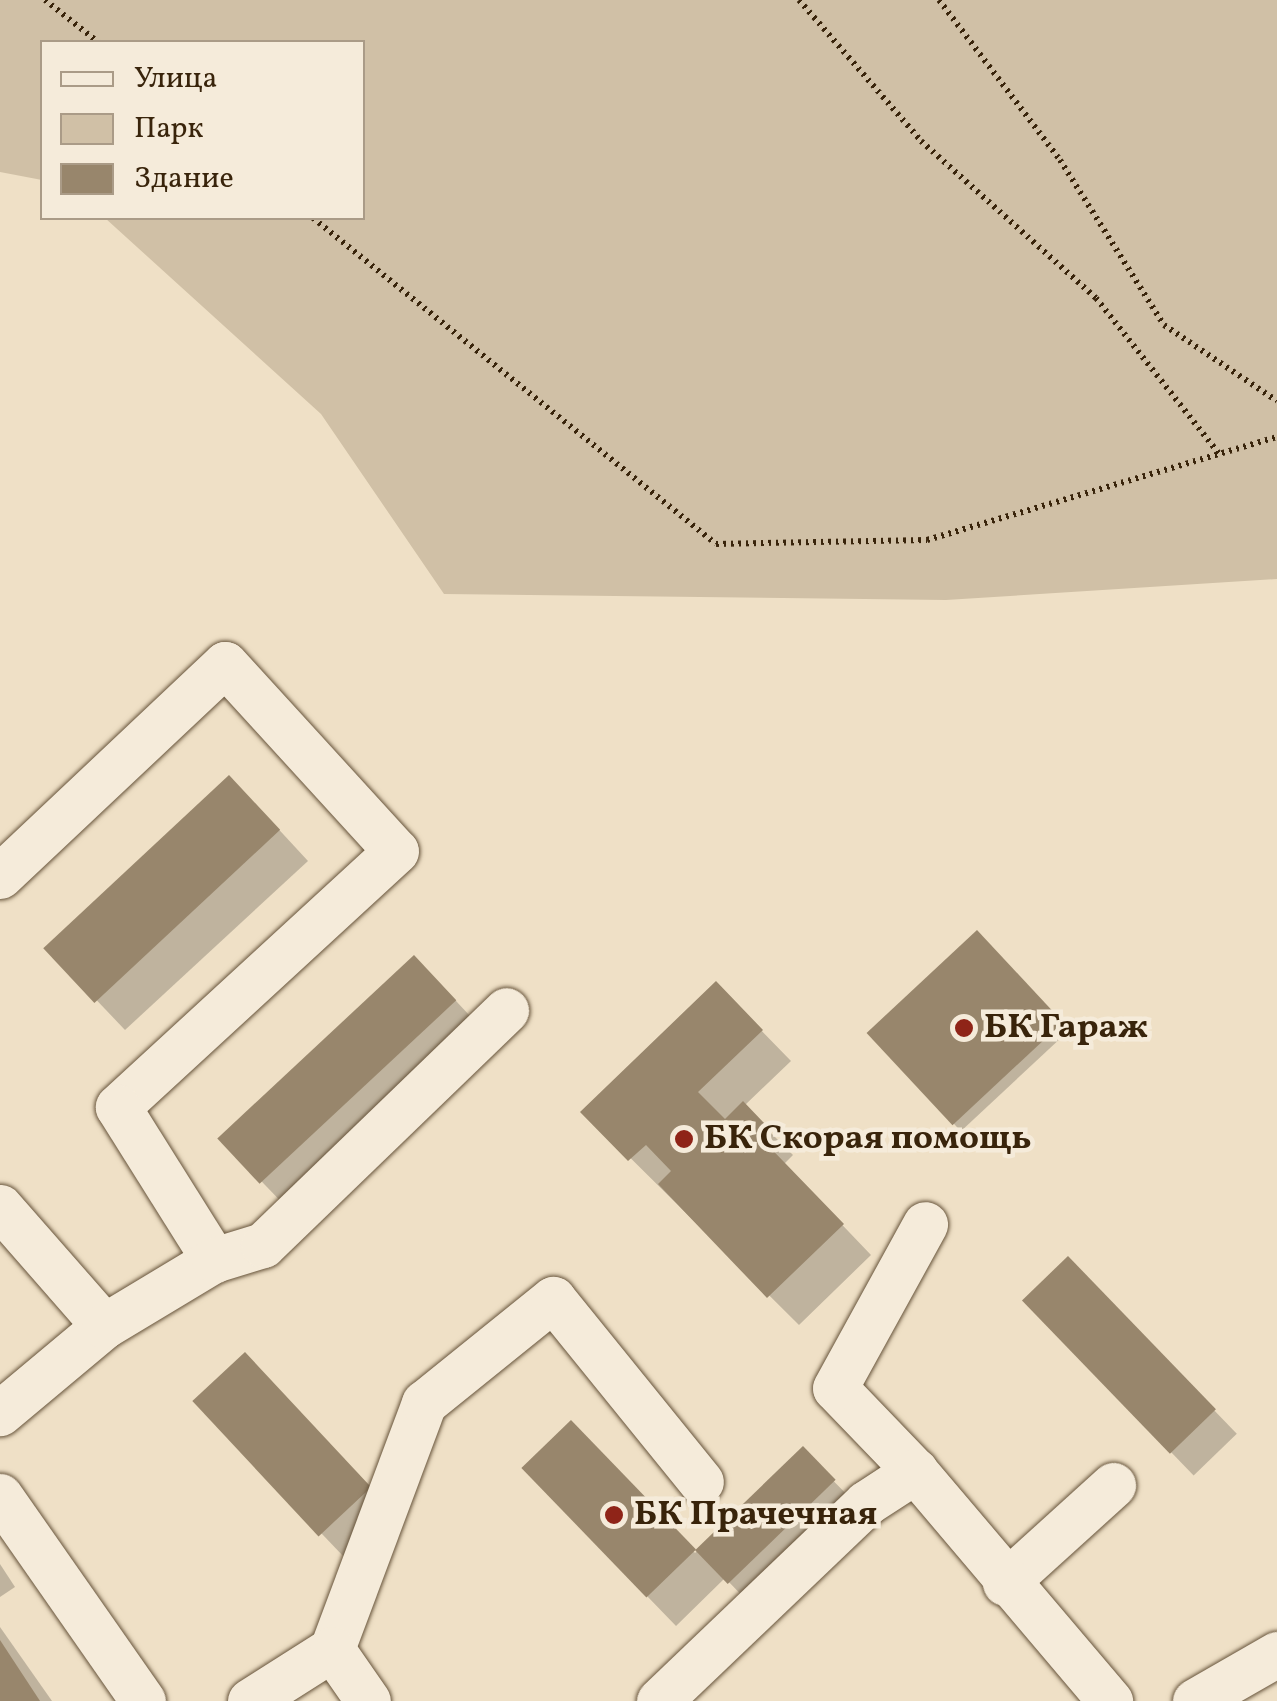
<!DOCTYPE html>
<meta charset="utf-8">
<style>
body{margin:0}
#map{position:relative;width:1277px;height:1701px;overflow:hidden;background:#efe0c6;font-family:Vollkorn,serif}
div>[style]{position:absolute}
.green>*{inset:0;background:#d0c0a6}
.shadow>*{inset:0;background:#0003;transform-origin:0 0}
.building>*{inset:0;background:#98866c;transform-origin:0 0}
.path>*{height:6px;margin-top:-3px;transform-origin:0;background:repeating-linear-gradient(90deg,#39240b 0 2.5px,transparent 0 7.5px)}
.roads{filter:drop-shadow(0 0 2px #66533a) drop-shadow(0 0 2px #66533a)}
.minor>*{height:45px;margin:-22.5px;padding:0 22.5px;transform-origin:22.5px;border-radius:22.5px;background:#f5ebda}
.dots>*{width:28px;height:28px;translate:-50% -50%;box-sizing:border-box;border:5px solid #f5ebda;border-radius:50%}
span{translate:-50% -50%;white-space:nowrap;text-align:center;line-height:1.15;-webkit-text-stroke:9px #f5ebda;paint-order:stroke}
.poi-label{font-size:35px;color:#39240b;font-weight:700}
.left{translate:0 -50%;text-align:left}
.legend{position:absolute;left:40px;top:40px;width:325px;height:180px;box-sizing:border-box;background:#f5ebda;border:2px solid #aa9b87;margin:0;padding:12px 18px;list-style:none;font-size:30px;color:#39240b}
.legend li{display:flex;align-items:center;gap:20px;height:50px}
.legend b{width:50px;border:2px solid #aa9b87}
</style>
<div id="map">
<div class="green">
<i style="clip-path:polygon(0 0,1277px 0,1277px 579px,946px 600px,444px 594px,321px 414px,105px 218px,362px 218px,362px 42px,42px 42px,42px 180px,0 172px)"></i>
</div>
<div class="shadow">
<i style="clip-path:polygon(259px 808px,308px 861px,125px 1030px,47px 948px)"></i>
<i style="left:977px;top:933px;width:134px;height:147px;rotate:47deg"></i>
<i style="clip-path:polygon(716px 984px,791px 1061px,744px 1106px,793px 1155px,784px 1164px,871px 1255px,799px 1325px,584px 1112px)"></i>
<i style="clip-path:polygon(443px 987px,484px 1031px,290px 1211px,220px 1138px)"></i>
<i style="left:1068px;top:1259px;width:243px;height:60px;rotate:46deg"></i>
<i style="clip-path:polygon(267px 1378px,393px 1511px,344px 1557px,195px 1401px)"></i>
<i style="clip-path:polygon(803px 1450px,863px 1511px,758px 1612px,725px 1578px,676px 1626px,647px 1596px,601px 1453px,695px 1553px)"></i>
<i style="clip-path:polygon(0 1564px,15px 1587px,0 1597px)"></i>
<i style="clip-path:polygon(0 1627px,52px 1701px,0 1701px)"></i>
</div>
<div class="building">
<i style="left:229px;top:775px;width:75px;height:254px;rotate:47deg"></i>
<i style="left:977px;top:930px;width:126px;height:151px;rotate:47deg"></i>
<i style="left:414px;top:955px;width:62px;height:269px;rotate:47deg"></i>
<i style="clip-path:polygon(716px 981px,763px 1030px,698px 1092px,725px 1119px,743px 1101px,765px 1124px,756px 1133px,844px 1224px,767px 1298px,658px 1184px,671px 1171px,646px 1145px,628px 1161px,580px 1112px)"></i>
<i style="left:1068px;top:1256px;width:213px;height:64px;rotate:46deg"></i>
<i style="left:245px;top:1352px;width:185px;height:72px;rotate:47deg"></i>
<i style="left:571px;top:1420px;width:180px;height:69px;rotate:46deg"></i>
<i style="left:803px;top:1446px;width:47px;height:150px;rotate:46deg"></i>
<i style="clip-path:polygon(0 1640px,40px 1701px,0 1701px)"></i>
</div>
<div class="path">
<i style="left:45px;top:0;width:68px;rotate:38.4deg"></i>
<i style="left:799px;top:0;width:186px;rotate:49.1deg"></i>
<i style="left:921px;top:141px;width:235px;rotate:41.9deg"></i>
<i style="left:1096px;top:298px;width:199px;rotate:51.7deg"></i>
<i style="left:939px;top:0;width:201px;rotate:52.9deg"></i>
<i style="left:1060px;top:160px;width:195px;rotate:57.8deg"></i>
<i style="left:1164px;top:325px;width:136px;rotate:33.9deg"></i>
<i style="left:313px;top:218px;width:518px;rotate:38.97deg"></i>
<i style="left:716px;top:544px;width:211px;rotate:-1.1deg"></i>
<i style="left:927px;top:540px;width:365px;rotate:-16.4deg"></i>
</div>
<div class="roads">
<div class="minor">
<i style="left:0;top:876px;width:309px;rotate:-43.3deg"></i>
<i style="left:225px;top:664px;width:253px;rotate:47.6deg"></i>
<i style="left:396px;top:851px;width:378px;rotate:137.4deg"></i>
<i style="left:118px;top:1107px;width:181px;rotate:57.9deg"></i>
<i style="left:0;top:1207px;width:158px;rotate:48.8deg"></i>
<i style="left:104px;top:1326px;width:136px;rotate:140.1deg"></i>
<i style="left:104px;top:1326px;width:128px;rotate:-31deg"></i>
<i style="left:214px;top:1260px;width:51px;rotate:-17deg"></i>
<i style="left:263px;top:1245px;width:338px;rotate:-44deg"></i>
<i style="left:915px;top:1471px;width:115px;rotate:-133.9deg"></i>
<i style="left:835px;top:1388px;width:187px;rotate:-61.2deg"></i>
<i style="left:0;top:1496px;width:250px;rotate:55.1deg"></i>
<i style="left:1005px;top:1583px;width:146px;rotate:-42.2deg"></i>
<i style="left:332px;top:1649px;width:263px;rotate:-69.5deg"></i>
<i style="left:424px;top:1403px;width:166px;rotate:-38.9deg"></i>
<i style="left:553px;top:1299px;width:235px;rotate:51deg"></i>
<i style="left:250px;top:1701px;width:97px;rotate:-32.4deg"></i>
<i style="left:332px;top:1649px;width:63px;rotate:55.3deg"></i>
<i style="left:659px;top:1701px;width:286px;rotate:-43.7deg"></i>
<i style="left:866px;top:1503px;width:59px;rotate:-33.1deg"></i>
<i style="left:915px;top:1471px;width:302px;rotate:49.7deg"></i>
<i style="left:1195px;top:1701px;width:95px;rotate:-29.8deg"></i>
</div>
</div>
<div class="dots">
<i style="left:964px;top:1028px;background:#8f2418"></i>
<i style="left:684px;top:1139px;background:#8f2418"></i>
<i style="left:614px;top:1515px;background:#8f2418"></i>
</div>
<div class="poi-label">
<span class="left" style="left:984px;top:1028px">БК Гараж</span>
<span class="left" style="left:704px;top:1139px">БК Скорая помощь</span>
<span class="left" style="left:634px;top:1515px">БК Прачечная</span>
</div>
<ul class="legend">
<li><b style="height:12px;background:#f5ebda"></b>Улица</li>
<li><b style="height:28px;background:#d0c0a6"></b>Парк</li>
<li><b style="height:28px;background:#98866c"></b>Здание</li>
</ul>
</div>
